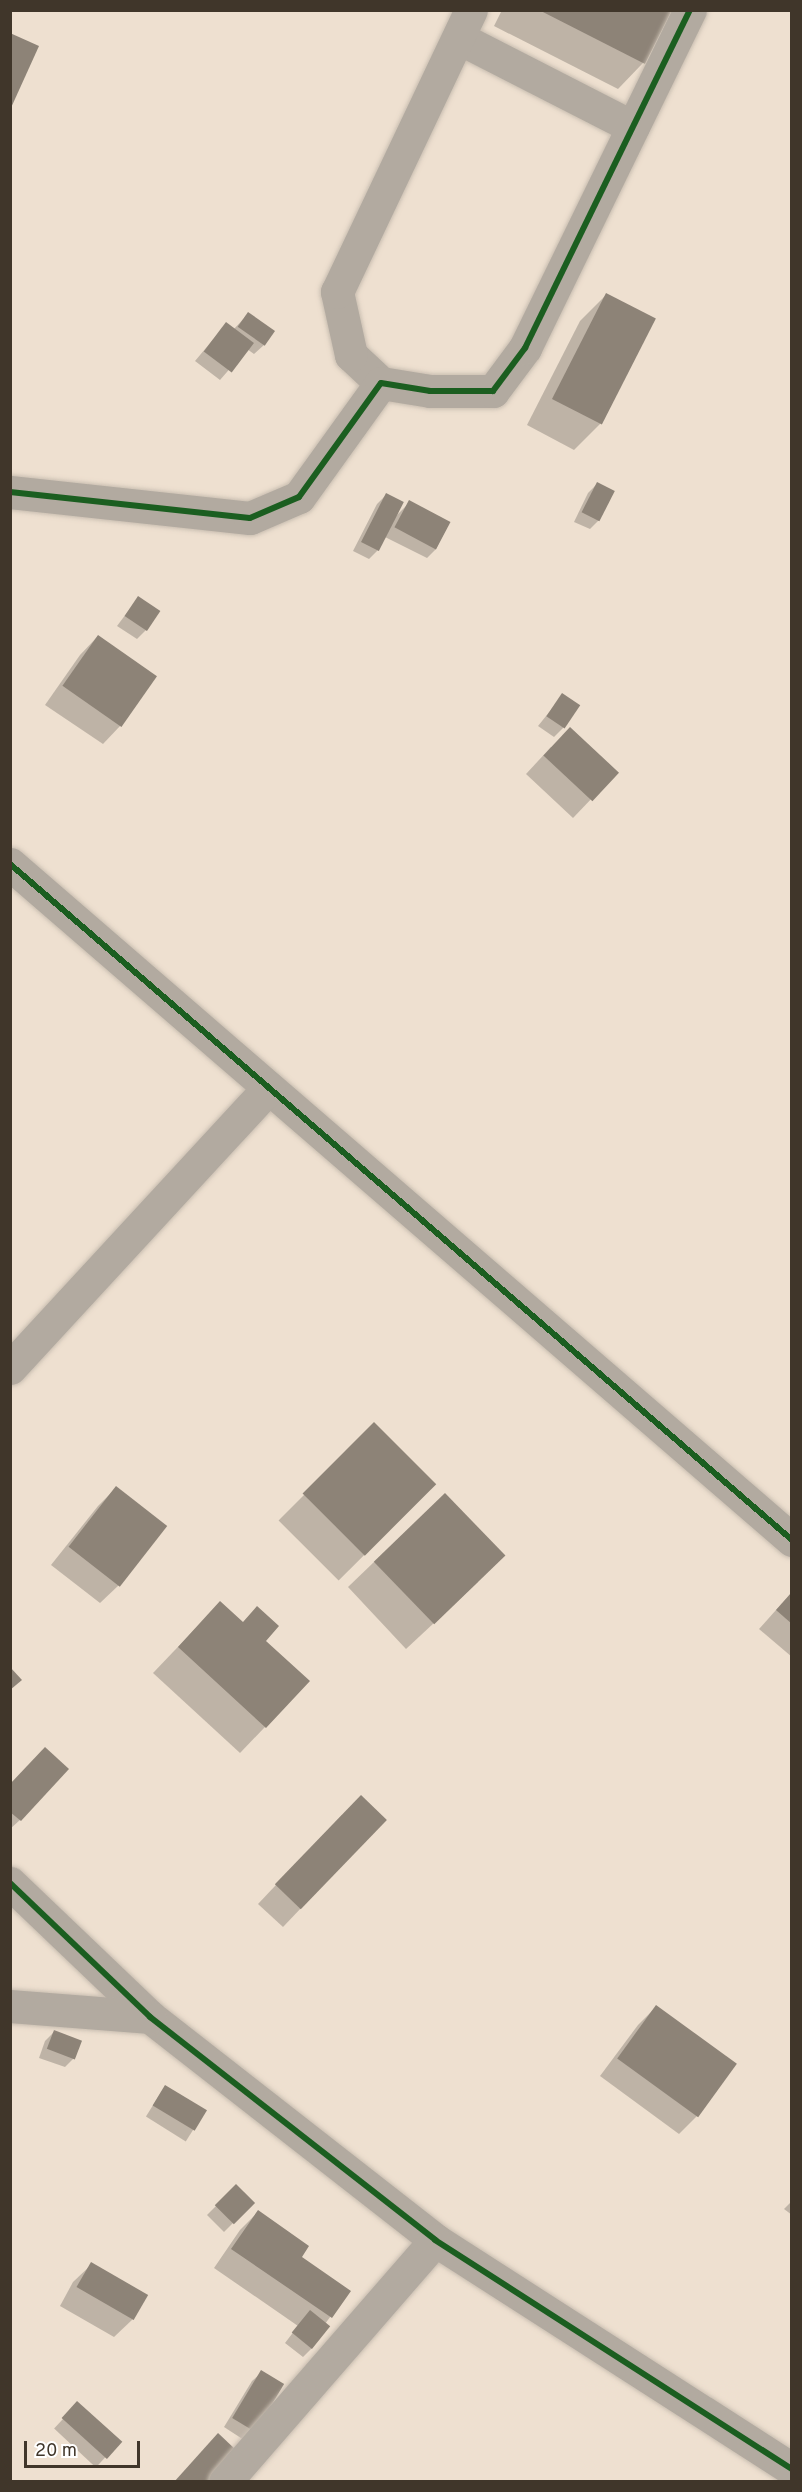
<!DOCTYPE html>
<style>
body{margin:0}
#map{position:relative;width:802px;height:2492px;overflow:hidden;background:#eee0d0;font-family:Overpass,sans-serif}
div>[style]{position:absolute}
.shadow>*{inset:0;background:#0003;transform-origin:0 0}
.building>*{inset:0;background:#8d8377;transform-origin:0 0}
.roads{filter:drop-shadow(0 0 2px #c9beb1) drop-shadow(0 0 2px #c9beb1)}
.minor>*{height:33px;margin:-16.5px;padding:0 16.5px;transform-origin:16.5px;border-radius:16.5px;background:#b2aaa0}
.cycleway>*{height:6px;margin:-3px;padding:0 3px;transform-origin:3px;border-radius:3px;background:#1b5e20}
span{translate:-50% -50%;white-space:nowrap;text-align:center;line-height:1.15;-webkit-text-stroke:6px #fff;paint-order:stroke}
.frame{position:absolute;inset:0;border:12px solid #40362a;pointer-events:none}
.scale{position:absolute;left:24px;top:2441px;width:116px;height:27px;box-sizing:border-box;border:3px solid #40362a;border-top:0;padding-left:8px;font-size:18px;line-height:21px;white-space:nowrap;color:#40362a;-webkit-text-stroke:4px #fff;paint-order:stroke}
</style>
<div id="map">
<div class="shadow">
<i style="clip-path:polygon(502px 10px,670px 10px,643px 63px,618px 89px,494px 26px)"></i>
<i style="clip-path:polygon(606px 295px,600px 424px,574px 450px,527px 425px,580px 321px)"></i>
<i style="clip-path:polygon(248px 314px,264px 345px,254px 354px,247px 349px,220px 380px,195px 361px,226px 324px,234px 329px)"></i>
<i style="clip-path:polygon(597px 484px,599px 520px,590px 529px,574px 522px,588px 493px)"></i>
<i style="clip-path:polygon(386px 495px,396px 516px,410px 502px,449px 523px,436px 549px,427px 558px,385px 537px,378px 550px,369px 559px,353px 551px,377px 504px)"></i>
<i style="clip-path:polygon(138px 598px,146px 630px,137px 639px,117px 626px)"></i>
<i style="clip-path:polygon(98px 636px,155px 676px,121px 725px,103px 744px,45px 705px,80px 655px)"></i>
<i style="clip-path:polygon(563px 695px,563px 728px,554px 737px,538px 726px)"></i>
<i style="clip-path:polygon(551px 747px,617px 772px,573px 818px,526px 774px)"></i>
<i style="left:374px;top:1425px;width:85px;height:135px;rotate:45deg"></i>
<i style="clip-path:polygon(116px 1488px,165px 1527px,119px 1585px,100px 1603px,51px 1565px,98px 1506px)"></i>
<i style="clip-path:polygon(374px 1562px,478px 1582px,406px 1649px,348px 1587px)"></i>
<i style="clip-path:polygon(792px 1592px,792px 1657px,759px 1629px)"></i>
<i style="clip-path:polygon(195px 1629px,264px 1641px,265px 1727px,240px 1753px,153px 1673px)"></i>
<i style="clip-path:polygon(67px 1769px,20px 1820px,10px 1829px,10px 1785px)"></i>
<i style="clip-path:polygon(342px 1815px,385px 1820px,283px 1927px,258px 1904px)"></i>
<i style="clip-path:polygon(656px 2007px,735px 2064px,697px 2116px,679px 2134px,600px 2076px,638px 2025px)"></i>
<i style="clip-path:polygon(54px 2032px,74px 2058px,65px 2067px,39px 2058px,45px 2041px)"></i>
<i style="left:165px;top:2086px;width:47px;height:36px;rotate:32deg"></i>
<i style="left:236px;top:2186px;width:24px;height:41px;rotate:45deg"></i>
<i style="clip-path:polygon(792px 2201px,792px 2215px,784px 2209px)"></i>
<i style="clip-path:polygon(258px 2212px,299px 2257px,349px 2291px,325px 2324px,312px 2348px,303px 2357px,285px 2343px,298px 2326px,214px 2268px,240px 2230px)"></i>
<i style="clip-path:polygon(92px 2264px,146px 2296px,133px 2319px,114px 2337px,60px 2306px,73px 2282px)"></i>
<i style="clip-path:polygon(262px 2372px,253px 2431px,244px 2440px,224px 2427px,252px 2381px)"></i>
<i style="left:78px;top:2403px;width:57px;height:35px;rotate:43deg"></i>
</div>
<div class="building">
<i style="clip-path:polygon(539px 10px,672px 10px,645px 64px)"></i>
<i style="clip-path:polygon(10px 33px,39px 46px,10px 110px)"></i>
<i style="left:606px;top:293px;width:56px;height:119px;rotate:27deg"></i>
<i style="left:248px;top:312px;width:33px;height:18px;rotate:35deg"></i>
<i style="left:226px;top:322px;width:35px;height:37px;rotate:37deg"></i>
<i style="left:597px;top:482px;width:20px;height:34px;rotate:27deg"></i>
<i style="left:386px;top:493px;width:20px;height:55px;rotate:27deg"></i>
<i style="left:409px;top:500px;width:47px;height:31px;rotate:28deg"></i>
<i style="left:138px;top:596px;width:27px;height:24px;rotate:34deg"></i>
<i style="left:98px;top:635px;width:72px;height:62px;rotate:35deg"></i>
<i style="left:562px;top:693px;width:22px;height:28px;rotate:34deg"></i>
<i style="left:570px;top:727px;width:67px;height:39px;rotate:43deg"></i>
<i style="left:374px;top:1422px;width:88px;height:101px;rotate:45deg"></i>
<i style="left:116px;top:1486px;width:65px;height:77px;rotate:38deg"></i>
<i style="left:445px;top:1493px;width:87px;height:99px;rotate:46deg"></i>
<i style="clip-path:polygon(792px 1592px,792px 1624px,776px 1610px)"></i>
<i style="clip-path:polygon(220px 1601px,243px 1622px,257px 1606px,279px 1626px,266px 1641px,310px 1681px,266px 1728px,178px 1647px)"></i>
<i style="clip-path:polygon(10px 1667px,22px 1680px,10px 1690px)"></i>
<i style="clip-path:polygon(45px 1747px,69px 1769px,21px 1821px,10px 1812px,10px 1784px)"></i>
<i style="left:361px;top:1795px;width:36px;height:124px;rotate:44deg"></i>
<i style="left:656px;top:2005px;width:100px;height:66px;rotate:36deg"></i>
<i style="left:54px;top:2030px;width:30px;height:20px;rotate:21deg"></i>
<i style="left:165px;top:2085px;width:49px;height:24px;rotate:31deg"></i>
<i style="left:236px;top:2184px;width:27px;height:30px;rotate:45deg"></i>
<i style="clip-path:polygon(258px 2210px,309px 2246px,302px 2257px,351px 2291px,332px 2318px,231px 2249px)"></i>
<i style="left:91px;top:2262px;width:66px;height:29px;rotate:30deg"></i>
<i style="left:310px;top:2310px;width:26px;height:29px;rotate:39deg"></i>
<i style="left:261px;top:2370px;width:27px;height:56px;rotate:31deg"></i>
<i style="left:77px;top:2401px;width:61px;height:23px;rotate:42deg"></i>
<i style="clip-path:polygon(218px 2433px,236px 2450px,207px 2482px,174px 2482px)"></i>
</div>
<div class="roads">
<div class="minor">
<i style="left:459px;top:38px;width:195px;rotate:27.1deg"></i>
<i style="left:381px;top:383px;width:41px;rotate:-137deg"></i>
<i style="left:351px;top:355px;width:65px;rotate:-102.5deg"></i>
<i style="left:337px;top:292px;width:312px;rotate:-64.6deg"></i>
<i style="left:10px;top:492px;width:241px;rotate:6.2deg"></i>
<i style="left:250px;top:518px;width:53px;rotate:-23.2deg"></i>
<i style="left:299px;top:497px;width:140px;rotate:-54.3deg"></i>
<i style="left:381px;top:383px;width:50px;rotate:9.3deg"></i>
<i style="left:430px;top:391px;width:63px"></i>
<i style="left:493px;top:391px;width:54px;rotate:-53.3deg"></i>
<i style="left:525px;top:348px;width:376px;rotate:-64deg"></i>
<i style="left:10px;top:864px;width:1034px;rotate:40.84deg"></i>
<i style="left:10px;top:1368px;width:381px;rotate:-47.3deg"></i>
<i style="left:10px;top:1883px;width:194px;rotate:43.7deg"></i>
<i style="left:150px;top:2017px;width:362px;rotate:38deg"></i>
<i style="left:435px;top:2240px;width:424px;rotate:32.7deg"></i>
<i style="left:10px;top:2006px;width:140px;rotate:4.5deg"></i>
<i style="left:225px;top:2482px;width:320px;rotate:-49deg"></i>
</div>
</div>
<div class="cycleway">
<i style="left:10px;top:492px;width:241px;rotate:6.2deg"></i>
<i style="left:250px;top:518px;width:53px;rotate:-23.2deg"></i>
<i style="left:299px;top:497px;width:140px;rotate:-54.3deg"></i>
<i style="left:381px;top:383px;width:50px;rotate:9.3deg"></i>
<i style="left:430px;top:391px;width:63px"></i>
<i style="left:493px;top:391px;width:54px;rotate:-53.3deg"></i>
<i style="left:525px;top:348px;width:376px;rotate:-64deg"></i>
<i style="left:10px;top:864px;width:1034px;rotate:40.84deg"></i>
<i style="left:10px;top:1883px;width:194px;rotate:43.7deg"></i>
<i style="left:150px;top:2017px;width:362px;rotate:38deg"></i>
<i style="left:435px;top:2240px;width:424px;rotate:32.7deg"></i>
</div>
<div class="frame"></div>
<div class="scale">20 m</div>
</div>
